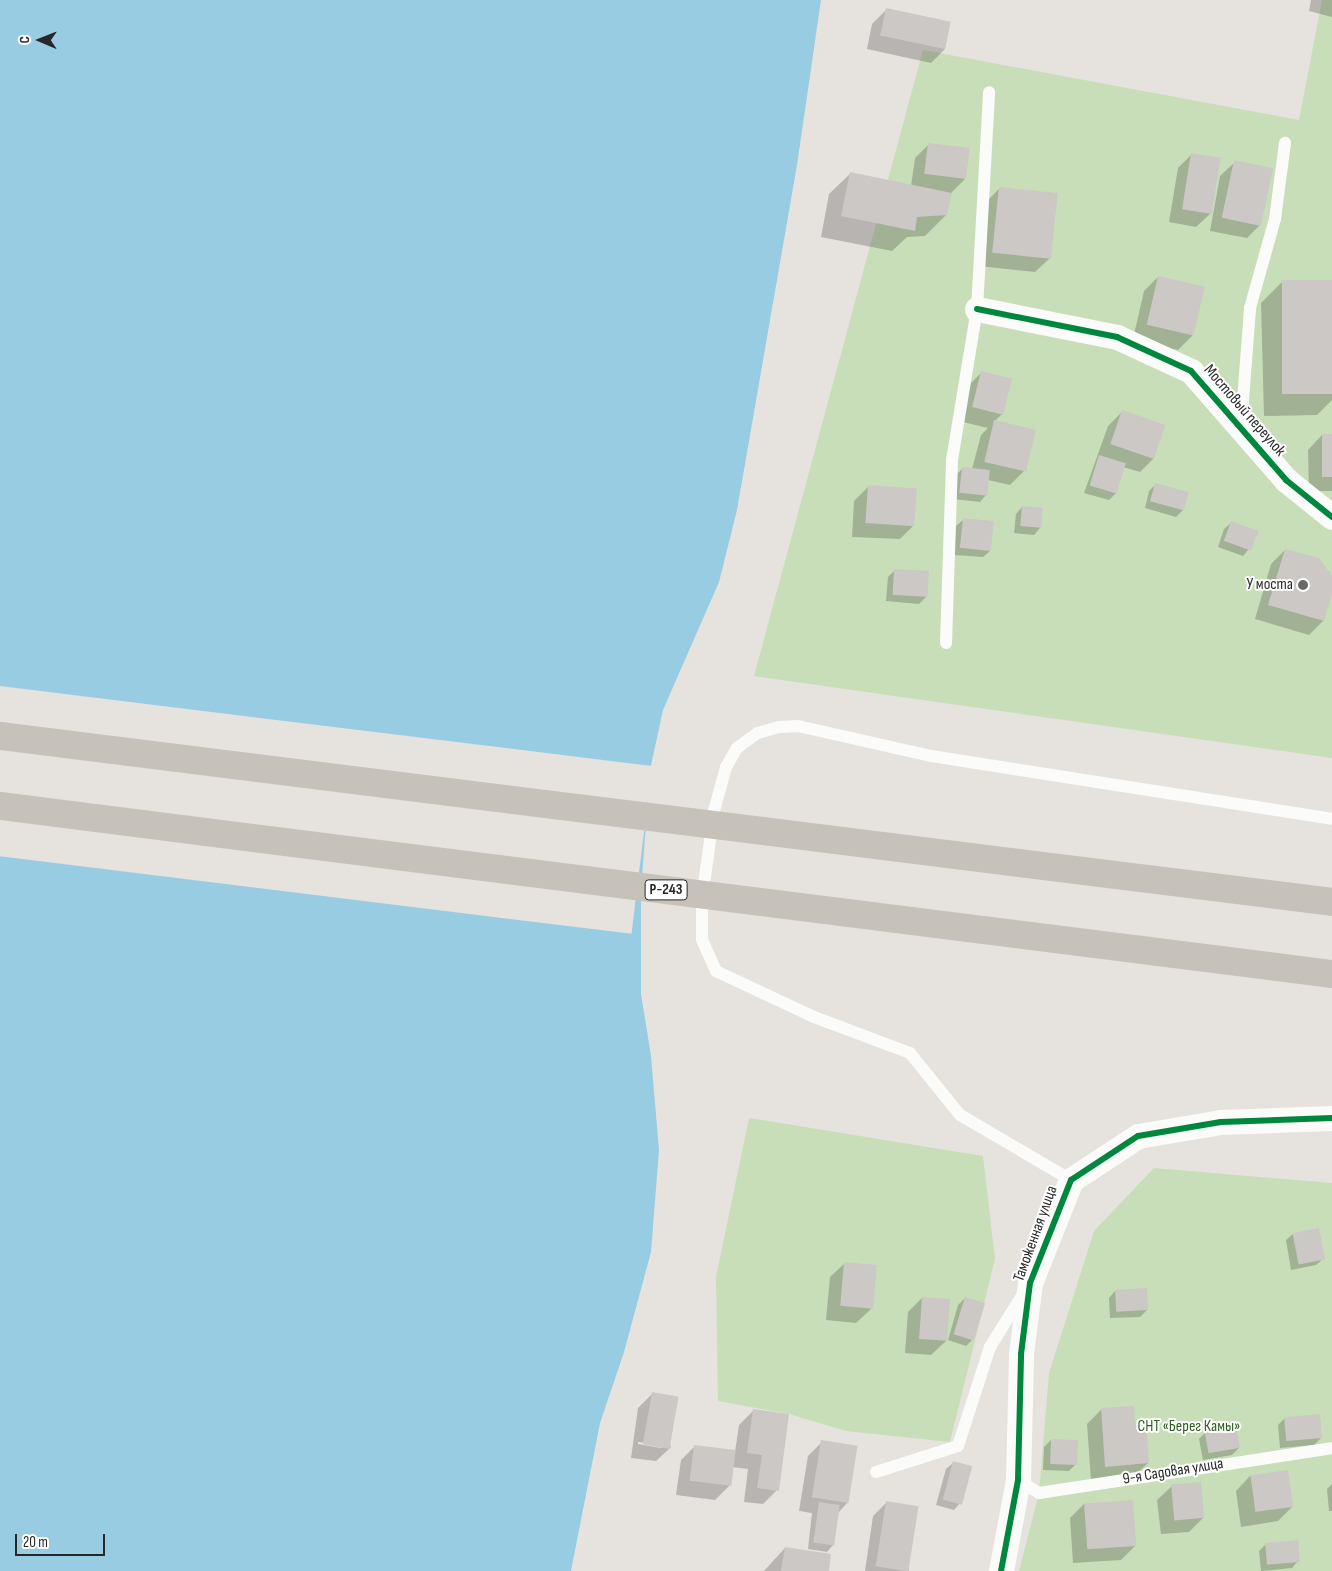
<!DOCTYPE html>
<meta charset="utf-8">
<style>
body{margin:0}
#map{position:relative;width:1332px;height:1571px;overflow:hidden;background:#e6e2de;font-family:"Sofia Sans Condensed",sans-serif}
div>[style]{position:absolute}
.green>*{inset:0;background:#c8deb9}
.water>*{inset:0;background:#98cce2}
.pier>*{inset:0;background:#e6e2de;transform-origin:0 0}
.shadow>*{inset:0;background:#0003}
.building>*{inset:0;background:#cbc8c5;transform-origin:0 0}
.service>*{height:12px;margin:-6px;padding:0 6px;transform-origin:6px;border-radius:6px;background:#fbfbfa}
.minor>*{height:25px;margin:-12.5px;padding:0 12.5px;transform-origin:12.5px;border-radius:12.5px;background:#fbfbfa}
.trunk>*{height:28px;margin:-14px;padding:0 14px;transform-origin:14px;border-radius:14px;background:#c7c2b9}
.cycleway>*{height:6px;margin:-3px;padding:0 3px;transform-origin:3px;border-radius:3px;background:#00873e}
.dots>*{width:14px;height:14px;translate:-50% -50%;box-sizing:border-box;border:2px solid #fff;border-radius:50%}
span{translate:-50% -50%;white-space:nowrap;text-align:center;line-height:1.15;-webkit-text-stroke:4px #fff;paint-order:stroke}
.shield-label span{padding:1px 4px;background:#fff;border:1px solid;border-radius:4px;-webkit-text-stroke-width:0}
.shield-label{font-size:15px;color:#282828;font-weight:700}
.street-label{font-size:16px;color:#282828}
.poi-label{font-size:16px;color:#282828}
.right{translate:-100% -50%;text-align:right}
.park-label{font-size:16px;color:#2b5d1f}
.north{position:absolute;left:15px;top:15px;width:50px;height:50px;-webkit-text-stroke:4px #fff;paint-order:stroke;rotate:271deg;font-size:14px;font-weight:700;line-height:20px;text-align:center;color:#282828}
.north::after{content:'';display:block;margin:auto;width:18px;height:22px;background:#282828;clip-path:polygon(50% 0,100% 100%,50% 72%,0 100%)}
.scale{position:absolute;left:15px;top:1534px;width:90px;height:22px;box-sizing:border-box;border:2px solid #282828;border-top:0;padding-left:6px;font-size:15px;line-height:18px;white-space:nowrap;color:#282828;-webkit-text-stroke:4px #fff;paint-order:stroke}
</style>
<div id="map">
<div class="green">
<i style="clip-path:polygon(1322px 0,1332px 0,1332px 758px,754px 676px,923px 50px,1299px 120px)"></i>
<i style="clip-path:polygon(749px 1118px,983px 1156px,995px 1259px,950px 1442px,846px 1431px,789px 1414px,718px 1401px,716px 1277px)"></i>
<i style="clip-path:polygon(1154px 1168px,1332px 1183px,1332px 1571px,1019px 1571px,1039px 1493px,1049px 1373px,1094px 1231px)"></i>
</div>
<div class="water">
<i style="clip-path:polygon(0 0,821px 0,797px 165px,737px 510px,719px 582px,663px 710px,650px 770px,641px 891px,641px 994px,651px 1056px,659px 1150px,651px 1252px,624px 1352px,600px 1423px,571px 1571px,0 1571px)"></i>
</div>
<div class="pier">
<i style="left:0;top:686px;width:657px;height:169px;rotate:7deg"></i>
</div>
<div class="shadow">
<i style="clip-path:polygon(1311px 0,1332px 0,1332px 17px,1309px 11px)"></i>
<i style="clip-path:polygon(886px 10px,950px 23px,945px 49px,931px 63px,867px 49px,872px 24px)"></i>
<i style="clip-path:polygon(929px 144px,965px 179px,951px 193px,946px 215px,925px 236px,907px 237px,892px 251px,821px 237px,829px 194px,851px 173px,911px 186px,915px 158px)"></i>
<i style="clip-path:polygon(1192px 154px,1211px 213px,1196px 227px,1169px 222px,1178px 168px)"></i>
<i style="clip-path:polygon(1235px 162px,1261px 224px,1247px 238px,1210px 231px,1220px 176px)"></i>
<i style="clip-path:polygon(1000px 188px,1050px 258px,1035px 272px,979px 266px,986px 202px)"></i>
<i style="clip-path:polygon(1158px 277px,1203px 288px,1192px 336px,1178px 350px,1133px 339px,1144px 291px)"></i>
<i style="clip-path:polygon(1332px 281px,1332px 400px,1317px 415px,1264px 416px,1261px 303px,1282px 282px)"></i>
<i style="clip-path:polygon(981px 373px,1002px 414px,995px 421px,1024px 471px,1010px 485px,988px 480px,986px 495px,980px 502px,953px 499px,956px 475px,963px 468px,972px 469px,981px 435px,988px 428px,959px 421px,967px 387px)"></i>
<i style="clip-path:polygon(1122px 412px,1154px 458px,1140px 472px,1123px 467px,1116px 493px,1109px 500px,1084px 493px,1108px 426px)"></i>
<i style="clip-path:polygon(1322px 435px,1332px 435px,1332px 491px,1309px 491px,1308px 450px)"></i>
<i style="clip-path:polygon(1156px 484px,1183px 510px,1176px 517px,1145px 508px,1149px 491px)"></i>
<i style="clip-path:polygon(868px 487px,914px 525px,900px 539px,852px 537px,854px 501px)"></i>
<i style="clip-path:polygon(1022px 507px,1040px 528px,1034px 535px,1014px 533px,1016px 514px)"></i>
<i style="clip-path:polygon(963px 520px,990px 551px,983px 557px,954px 555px,956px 526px)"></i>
<i style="clip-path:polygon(1231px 523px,1249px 549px,1243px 556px,1218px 547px,1224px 529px)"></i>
<i style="clip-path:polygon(1285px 550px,1332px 578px,1323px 621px,1309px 635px,1255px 619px,1271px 564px)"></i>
<i style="clip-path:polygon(895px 570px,926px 597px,919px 604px,886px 601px,888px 577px)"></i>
<i style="clip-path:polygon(1293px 1234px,1323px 1259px,1316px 1265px,1291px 1270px,1286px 1240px)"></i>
<i style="clip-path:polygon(845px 1263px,871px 1309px,856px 1323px,826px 1320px,830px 1277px)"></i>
<i style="clip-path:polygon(1115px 1291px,1147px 1310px,1140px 1317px,1110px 1318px,1109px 1298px)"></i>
<i style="clip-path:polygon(922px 1298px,946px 1341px,931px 1355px,905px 1353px,908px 1312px)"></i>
<i style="clip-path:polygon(965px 1298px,973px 1339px,966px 1346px,948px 1340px,958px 1305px)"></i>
<i style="clip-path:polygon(evenodd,652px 1394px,671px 1447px,656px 1461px,631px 1458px,638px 1408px,652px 1394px,638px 1442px,661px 1445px,661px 1448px,638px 1444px,638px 1442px)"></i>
<i style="clip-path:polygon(1101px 1410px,1134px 1424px,1148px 1463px,1133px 1477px,1091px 1480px,1087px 1424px)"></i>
<i style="clip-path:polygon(753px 1411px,777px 1490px,763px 1504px,744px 1502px,748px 1469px,732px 1467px,729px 1486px,715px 1500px,676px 1495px,681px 1460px,695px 1446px,735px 1452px,739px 1425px)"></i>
<i style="clip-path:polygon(1285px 1418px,1321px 1438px,1314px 1445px,1280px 1448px,1278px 1425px)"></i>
<i style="clip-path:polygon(1206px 1432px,1239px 1448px,1232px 1455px,1203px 1460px,1199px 1439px)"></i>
<i style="clip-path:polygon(1051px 1440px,1076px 1464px,1069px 1471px,1043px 1470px,1044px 1447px)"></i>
<i style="clip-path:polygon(822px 1442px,848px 1502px,838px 1513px,833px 1545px,827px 1552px,808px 1549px,812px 1513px,799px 1511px,808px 1456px)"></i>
<i style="clip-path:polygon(953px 1463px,960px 1503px,954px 1510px,936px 1505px,946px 1469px)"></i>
<i style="clip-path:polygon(1250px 1476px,1292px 1507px,1278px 1521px,1241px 1527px,1236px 1491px)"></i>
<i style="clip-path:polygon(1332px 1484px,1332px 1511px,1329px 1511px,1327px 1489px)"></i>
<i style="clip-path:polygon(1172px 1486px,1203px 1518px,1189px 1532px,1161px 1534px,1157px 1500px)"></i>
<i style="clip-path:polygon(887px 1502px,909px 1571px,865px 1571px,873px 1516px)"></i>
<i style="clip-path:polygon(1084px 1504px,1135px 1546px,1121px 1560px,1073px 1563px,1070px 1518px)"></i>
<i style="clip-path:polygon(1266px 1544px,1298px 1561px,1292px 1568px,1261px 1571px,1259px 1551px)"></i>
<i style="clip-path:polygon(785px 1548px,828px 1571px,764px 1571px)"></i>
</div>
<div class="building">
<i style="left:886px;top:8px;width:66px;height:28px;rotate:12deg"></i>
<i style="left:928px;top:143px;width:42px;height:31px;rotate:7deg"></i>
<i style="left:1191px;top:153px;width:30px;height:57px;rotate:9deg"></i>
<i style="left:1234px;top:160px;width:40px;height:59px;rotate:12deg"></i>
<i style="clip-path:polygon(850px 172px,952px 193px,947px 215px,917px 217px,915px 231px,841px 216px)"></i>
<i style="left:999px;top:187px;width:59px;height:66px;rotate:6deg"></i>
<i style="left:1158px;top:276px;width:48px;height:50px;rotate:13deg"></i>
<i style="left:1332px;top:280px;width:114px;height:50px;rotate:90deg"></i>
<i style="left:981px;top:371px;width:32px;height:37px;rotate:14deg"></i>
<i style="left:1122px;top:410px;width:46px;height:36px;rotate:19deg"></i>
<i style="left:994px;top:420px;width:43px;height:43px;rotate:13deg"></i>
<i style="left:1322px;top:434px;width:10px;height:43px"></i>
<i style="left:1099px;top:455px;width:28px;height:32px;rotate:17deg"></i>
<i style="left:962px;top:467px;width:28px;height:26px;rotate:6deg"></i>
<i style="left:1155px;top:483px;width:35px;height:19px;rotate:15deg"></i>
<i style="left:868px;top:485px;width:49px;height:38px;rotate:4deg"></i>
<i style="left:1022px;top:506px;width:21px;height:20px;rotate:5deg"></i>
<i style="left:963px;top:518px;width:31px;height:30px;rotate:6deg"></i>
<i style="left:1231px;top:521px;width:29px;height:21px;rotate:20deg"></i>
<i style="clip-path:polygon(1285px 549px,1319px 558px,1332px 576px,1332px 594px,1324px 621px,1268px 605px)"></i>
<i style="left:894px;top:569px;width:35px;height:26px;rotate:3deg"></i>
<i style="left:1319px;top:1228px;width:32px;height:27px;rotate:79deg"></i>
<i style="left:844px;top:1262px;width:33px;height:44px;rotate:5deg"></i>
<i style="left:1147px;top:1288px;width:22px;height:32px;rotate:87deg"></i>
<i style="left:922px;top:1297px;width:28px;height:42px;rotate:4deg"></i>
<i style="left:965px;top:1297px;width:21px;height:39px;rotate:17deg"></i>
<i style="left:652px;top:1392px;width:27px;height:53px;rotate:10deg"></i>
<i style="clip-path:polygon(1134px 1406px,1135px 1423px,1146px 1422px,1149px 1463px,1105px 1467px,1101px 1408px)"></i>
<i style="clip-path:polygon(753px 1409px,789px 1414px,779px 1491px,757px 1488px,762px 1455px,747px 1453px)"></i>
<i style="left:1320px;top:1414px;width:24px;height:36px;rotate:85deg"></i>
<i style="left:1236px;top:1425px;width:23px;height:32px;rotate:80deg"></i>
<i style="left:1051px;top:1439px;width:27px;height:25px;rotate:2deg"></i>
<i style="left:821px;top:1440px;width:37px;height:58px;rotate:9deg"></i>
<i style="left:694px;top:1445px;width:42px;height:36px;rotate:7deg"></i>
<i style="left:953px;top:1461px;width:20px;height:40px;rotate:15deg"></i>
<i style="left:1288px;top:1470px;width:37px;height:38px;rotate:82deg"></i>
<i style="left:1201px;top:1482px;width:36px;height:30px;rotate:85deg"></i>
<i style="left:1133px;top:1500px;width:46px;height:49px;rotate:86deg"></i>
<i style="left:886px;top:1501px;width:33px;height:66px;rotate:9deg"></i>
<i style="left:819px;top:1502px;width:21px;height:41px;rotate:8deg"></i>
<i style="left:1298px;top:1540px;width:22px;height:33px;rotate:85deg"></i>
<i style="clip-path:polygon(785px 1547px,831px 1554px,829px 1571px,781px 1571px)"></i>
</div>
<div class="service">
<i style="left:1241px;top:426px;width:118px;rotate:-85.6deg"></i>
<i style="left:1250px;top:308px;width:92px;rotate:-74.3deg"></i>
<i style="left:1275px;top:219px;width:77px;rotate:-82.5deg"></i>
<i style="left:946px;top:643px;width:183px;rotate:-88.1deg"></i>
<i style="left:952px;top:460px;width:153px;rotate:-80.6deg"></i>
<i style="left:977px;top:309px;width:217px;rotate:-86.8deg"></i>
<i style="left:1071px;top:1180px;width:129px;rotate:-149.6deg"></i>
<i style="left:960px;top:1115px;width:80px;rotate:-128.9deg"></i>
<i style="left:910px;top:1053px;width:103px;rotate:-159.4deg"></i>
<i style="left:814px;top:1017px;width:108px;rotate:-154.9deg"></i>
<i style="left:716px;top:971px;width:35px;rotate:-114deg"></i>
<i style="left:702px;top:939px;width:40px;rotate:-90deg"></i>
<i style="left:702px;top:899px;width:89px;rotate:-82.2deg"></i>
<i style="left:714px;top:811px;width:46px;rotate:-74.7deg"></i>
<i style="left:726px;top:767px;width:22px;rotate:-60deg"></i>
<i style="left:737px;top:748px;width:26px;rotate:-36deg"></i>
<i style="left:758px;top:733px;width:22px;rotate:-16deg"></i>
<i style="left:779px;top:727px;width:19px;rotate:-3deg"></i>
<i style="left:798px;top:726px;width:136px;rotate:12.7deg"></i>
<i style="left:931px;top:756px;width:406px;rotate:8.9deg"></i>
<i style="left:876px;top:1472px;width:86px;rotate:-17.6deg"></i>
<i style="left:958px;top:1446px;width:104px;rotate:-72.1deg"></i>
<i style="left:990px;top:1347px;width:62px;rotate:-58.1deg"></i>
<i style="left:1018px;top:1480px;width:25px;rotate:32deg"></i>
<i style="left:1039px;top:1493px;width:296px;rotate:-8.7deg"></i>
</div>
<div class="minor">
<i style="left:977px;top:309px;width:143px;rotate:11.3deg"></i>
<i style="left:1117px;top:337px;width:81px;rotate:24.7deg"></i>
<i style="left:1191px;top:371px;width:145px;rotate:48.9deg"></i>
<i style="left:1286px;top:480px;width:59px;rotate:38.8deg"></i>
<i style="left:1001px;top:1571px;width:93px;rotate:-79.4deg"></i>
<i style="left:1018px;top:1480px;width:126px;rotate:-88.6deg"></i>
<i style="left:1021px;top:1354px;width:72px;rotate:-82.8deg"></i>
<i style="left:1030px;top:1283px;width:111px;rotate:-68.3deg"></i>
<i style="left:1071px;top:1180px;width:80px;rotate:-33.3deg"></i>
<i style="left:1138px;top:1136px;width:84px;rotate:-9.6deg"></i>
<i style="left:1221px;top:1122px;width:111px;rotate:-2.1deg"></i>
</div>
<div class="trunk">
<i style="left:0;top:736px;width:1342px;rotate:7.1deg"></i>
<i style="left:0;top:806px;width:1343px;rotate:7.19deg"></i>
</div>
<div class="cycleway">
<i style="left:977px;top:309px;width:143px;rotate:11.3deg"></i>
<i style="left:1117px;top:337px;width:81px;rotate:24.7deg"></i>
<i style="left:1191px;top:371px;width:145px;rotate:48.9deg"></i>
<i style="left:1286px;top:480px;width:59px;rotate:38.8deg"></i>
<i style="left:1001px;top:1571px;width:93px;rotate:-79.4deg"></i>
<i style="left:1018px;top:1480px;width:126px;rotate:-88.6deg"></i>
<i style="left:1021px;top:1354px;width:72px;rotate:-82.8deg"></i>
<i style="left:1030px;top:1283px;width:111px;rotate:-68.3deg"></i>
<i style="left:1071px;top:1180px;width:80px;rotate:-33.3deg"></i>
<i style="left:1138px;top:1136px;width:84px;rotate:-9.6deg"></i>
<i style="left:1221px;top:1122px;width:111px;rotate:-2.1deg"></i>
</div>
<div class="dots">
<i style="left:1303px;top:585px;background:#6a6968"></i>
</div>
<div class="shield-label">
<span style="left:666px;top:890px">Р-243</span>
</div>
<div class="street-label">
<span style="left:1244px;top:411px;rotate:49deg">Мостовый переулок</span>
<span style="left:1036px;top:1234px;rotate:-70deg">Таможенная улица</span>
<span style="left:1173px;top:1472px;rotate:-9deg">9-я Садовая улица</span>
</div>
<div class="poi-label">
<span class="right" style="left:1293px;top:585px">У моста</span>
</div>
<div class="park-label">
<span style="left:1189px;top:1427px">СНТ «Берег Камы»</span>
</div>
<div class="north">С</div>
<div class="scale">20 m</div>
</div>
